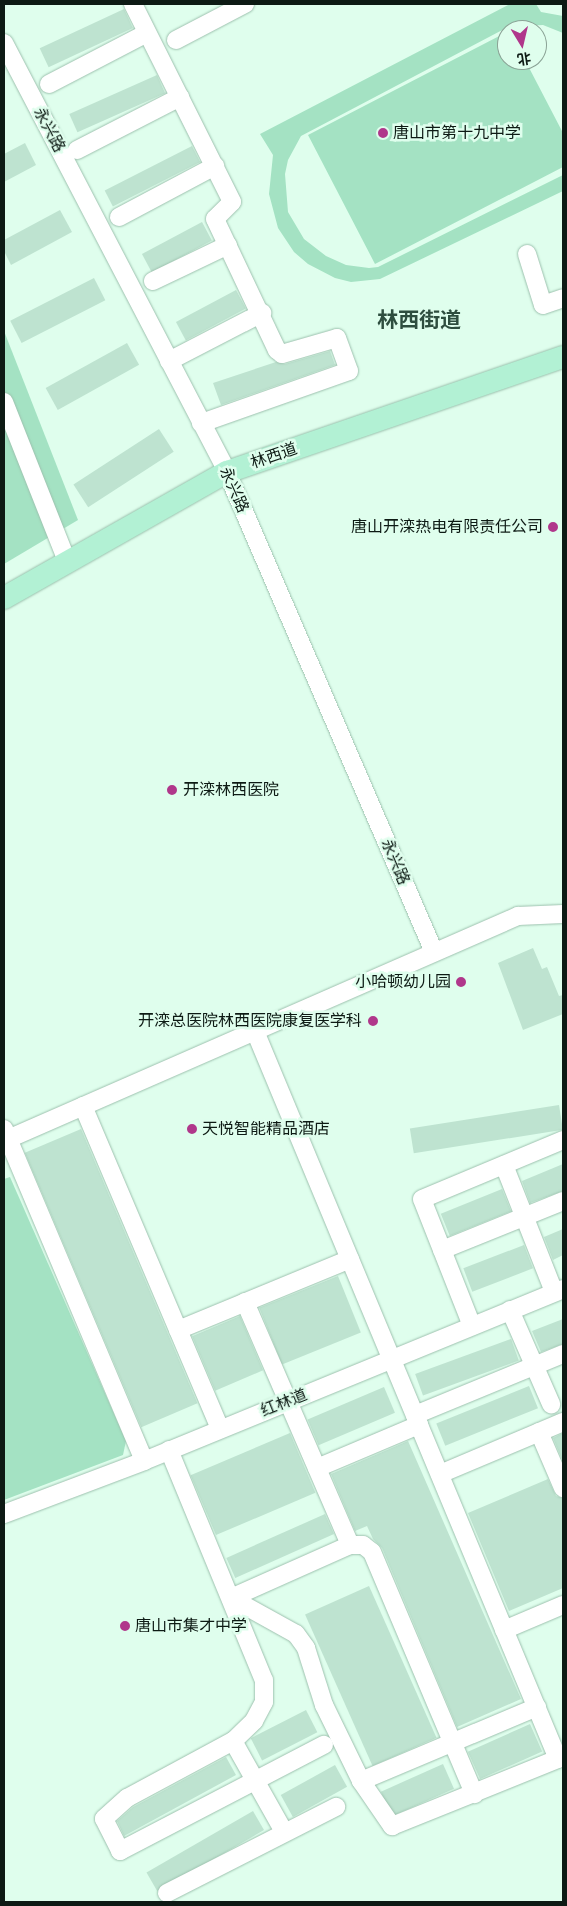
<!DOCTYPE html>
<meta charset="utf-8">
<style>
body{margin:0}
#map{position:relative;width:567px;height:1906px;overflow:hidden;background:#dffeed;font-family:Arial,"Noto Sans SC",sans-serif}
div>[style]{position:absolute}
.green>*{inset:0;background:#a4e2c3}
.building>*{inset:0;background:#bee3d0;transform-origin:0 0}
.roads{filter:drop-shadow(0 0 1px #9dc1ae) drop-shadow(0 0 1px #9dc1ae)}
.minor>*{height:18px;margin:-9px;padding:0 9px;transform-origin:9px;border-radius:9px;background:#fff}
.major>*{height:22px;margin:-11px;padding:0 11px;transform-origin:11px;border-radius:11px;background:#b2f1d4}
.dots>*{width:14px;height:14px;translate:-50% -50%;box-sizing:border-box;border:2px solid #dffeed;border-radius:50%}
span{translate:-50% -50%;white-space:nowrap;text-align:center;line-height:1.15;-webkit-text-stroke:5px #dffeed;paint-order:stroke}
.street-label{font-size:16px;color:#0d1a14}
.poi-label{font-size:16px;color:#0d1a14}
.left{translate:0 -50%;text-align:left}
.right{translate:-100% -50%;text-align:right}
.district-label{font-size:21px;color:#2e4e3f;font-weight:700}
.frame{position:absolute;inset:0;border:5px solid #0d1a14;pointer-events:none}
.north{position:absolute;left:497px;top:20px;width:50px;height:50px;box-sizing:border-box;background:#dffeed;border:1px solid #8ba396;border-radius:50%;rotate:171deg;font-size:14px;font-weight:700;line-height:20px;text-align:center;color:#0d1a14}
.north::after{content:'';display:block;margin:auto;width:18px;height:22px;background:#b0378b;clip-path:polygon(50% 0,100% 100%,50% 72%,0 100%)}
</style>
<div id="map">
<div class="green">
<i style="clip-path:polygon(510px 4px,536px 4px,541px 12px,563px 16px,563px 33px,543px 25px,508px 27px,301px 136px,288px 160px,285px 174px,288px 212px,304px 239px,326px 256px,346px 265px,369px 268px,378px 267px,563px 175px,563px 191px,380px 279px,351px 282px,335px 278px,308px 264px,294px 252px,278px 228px,269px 194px,273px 155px,260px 134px)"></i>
<i style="clip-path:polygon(507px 32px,507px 60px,525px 60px,563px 133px,563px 167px,375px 264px,308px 135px)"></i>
<i style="clip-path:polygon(4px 331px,78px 520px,4px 564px)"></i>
<i style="clip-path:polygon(10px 1177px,126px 1441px,123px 1455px,4px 1500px,4px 1179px)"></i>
</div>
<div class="building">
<i style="left:124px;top:9px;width:21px;height:93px;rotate:65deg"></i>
<i style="left:157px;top:75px;width:20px;height:96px;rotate:66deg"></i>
<i style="clip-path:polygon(25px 143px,36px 165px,4px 182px,4px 154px)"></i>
<i style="left:192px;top:146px;width:18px;height:98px;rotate:63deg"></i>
<i style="clip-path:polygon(60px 210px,72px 232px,11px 265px,4px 251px,4px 240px)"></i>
<i style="left:202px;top:222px;width:21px;height:68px;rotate:62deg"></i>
<i style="left:94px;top:278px;width:25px;height:94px;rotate:63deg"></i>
<i style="left:236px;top:290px;width:21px;height:68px;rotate:62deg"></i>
<i style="left:127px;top:343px;width:25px;height:93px;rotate:61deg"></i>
<i style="clip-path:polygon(330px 351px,335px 365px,221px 405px,213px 383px,276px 362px,285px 364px)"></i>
<i style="left:159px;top:429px;width:27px;height:102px;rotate:57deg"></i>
<i style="clip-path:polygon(533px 948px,542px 969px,547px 967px,559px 996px,563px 995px,563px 1014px,523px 1030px,498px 963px)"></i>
<i style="left:559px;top:1105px;width:25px;height:151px;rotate:81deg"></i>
<i style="left:81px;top:1129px;width:298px;height:61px;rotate:67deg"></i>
<i style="clip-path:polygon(563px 1164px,563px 1191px,530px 1203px,522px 1181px)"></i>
<i style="left:502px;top:1189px;width:24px;height:66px;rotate:68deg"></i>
<i style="clip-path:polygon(563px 1229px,563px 1255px,553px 1260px,544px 1237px)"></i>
<i style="left:524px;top:1245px;width:25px;height:65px;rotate:69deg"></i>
<i style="left:338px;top:1276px;width:61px;height:85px;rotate:68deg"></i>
<i style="left:240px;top:1316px;width:59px;height:52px;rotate:67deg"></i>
<i style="clip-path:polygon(563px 1319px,563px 1344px,541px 1352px,532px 1331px)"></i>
<i style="left:511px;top:1339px;width:23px;height:102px;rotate:70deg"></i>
<i style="left:529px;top:1386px;width:24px;height:100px;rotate:68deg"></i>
<i style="left:384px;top:1387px;width:28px;height:83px;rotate:67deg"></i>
<i style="left:290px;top:1433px;width:65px;height:108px;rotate:67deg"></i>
<i style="clip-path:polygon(563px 1433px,563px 1462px,553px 1438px)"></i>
<i style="clip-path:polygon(408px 1441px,521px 1699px,457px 1727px,382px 1548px,373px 1539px,367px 1526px,355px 1531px,331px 1474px)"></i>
<i style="clip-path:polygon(548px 1479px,556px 1496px,563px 1498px,563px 1588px,509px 1611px,468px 1513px)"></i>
<i style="left:325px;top:1514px;width:22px;height:108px;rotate:66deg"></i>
<i style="left:369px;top:1586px;width:166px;height:70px;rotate:66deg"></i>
<i style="left:306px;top:1710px;width:25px;height:62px;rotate:63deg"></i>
<i style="left:530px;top:1724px;width:30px;height:68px;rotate:66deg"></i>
<i style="clip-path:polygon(226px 1757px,236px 1775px,124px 1836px,117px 1821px,133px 1807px)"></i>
<i style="left:443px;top:1764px;width:27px;height:68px;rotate:66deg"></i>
<i style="left:335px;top:1765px;width:25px;height:62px;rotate:61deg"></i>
<i style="left:253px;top:1811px;width:22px;height:123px;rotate:60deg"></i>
</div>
<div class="roads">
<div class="minor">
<i style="left:133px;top:4px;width:221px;rotate:63.4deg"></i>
<i style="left:232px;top:202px;width:24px;rotate:135deg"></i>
<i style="left:215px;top:219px;width:145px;rotate:64.7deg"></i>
<i style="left:277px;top:350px;width:6px;rotate:39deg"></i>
<i style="left:282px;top:354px;width:57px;rotate:-16.2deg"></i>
<i style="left:337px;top:338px;width:35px;rotate:70deg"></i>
<i style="left:349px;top:371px;width:157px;rotate:160.6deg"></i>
<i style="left:176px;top:40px;width:78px;rotate:-27.6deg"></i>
<i style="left:4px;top:43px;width:483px;rotate:62.5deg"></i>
<i style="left:227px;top:472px;width:523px;rotate:66.67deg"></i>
<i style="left:49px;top:84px;width:110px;rotate:-27.5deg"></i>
<i style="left:77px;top:150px;width:116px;rotate:-27.2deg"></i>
<i style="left:119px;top:217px;width:109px;rotate:-28deg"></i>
<i style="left:527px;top:254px;width:53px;rotate:72.6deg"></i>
<i style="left:543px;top:305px;width:21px;rotate:-19deg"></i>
<i style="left:153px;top:281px;width:83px;rotate:-25.6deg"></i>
<i style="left:169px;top:361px;width:105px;rotate:-27.3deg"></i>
<i style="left:4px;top:402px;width:171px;rotate:68.4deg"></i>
<i style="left:83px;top:1106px;width:351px;rotate:67deg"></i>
<i style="left:4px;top:1129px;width:360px;rotate:67.1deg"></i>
<i style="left:8px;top:1139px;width:557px;rotate:-23.62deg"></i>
<i style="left:518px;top:916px;width:45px;rotate:-2.5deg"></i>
<i style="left:504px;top:1165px;width:136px;rotate:68.5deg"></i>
<i style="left:442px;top:1250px;width:131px;rotate:-22deg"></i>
<i style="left:245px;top:1302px;width:265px;rotate:66.6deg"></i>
<i style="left:510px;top:1310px;width:103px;rotate:66.4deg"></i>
<i style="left:472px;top:1326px;width:136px;rotate:-111.5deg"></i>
<i style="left:422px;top:1199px;width:153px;rotate:-22.7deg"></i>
<i style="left:178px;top:1330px;width:186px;rotate:-22.4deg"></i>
<i style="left:415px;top:1415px;width:160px;rotate:-22.4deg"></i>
<i style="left:539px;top:1432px;width:61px;rotate:66.8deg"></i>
<i style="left:169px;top:1450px;width:249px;rotate:67.6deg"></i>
<i style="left:264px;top:1680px;width:22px;rotate:90deg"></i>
<i style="left:264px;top:1702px;width:21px;rotate:118deg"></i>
<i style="left:254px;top:1721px;width:29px;rotate:136deg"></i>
<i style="left:233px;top:1741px;width:104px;rotate:60.7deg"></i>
<i style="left:317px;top:1468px;width:111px;rotate:-22.9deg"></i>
<i style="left:440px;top:1474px;width:134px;rotate:-22.9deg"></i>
<i style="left:4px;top:1514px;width:150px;rotate:-20.7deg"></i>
<i style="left:144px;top:1461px;width:453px;rotate:-22.3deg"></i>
<i style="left:231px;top:1598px;width:74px;rotate:29deg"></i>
<i style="left:296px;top:1634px;width:17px;rotate:54deg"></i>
<i style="left:306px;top:1648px;width:60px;rotate:72.5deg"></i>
<i style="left:324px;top:1705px;width:85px;rotate:64deg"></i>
<i style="left:361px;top:1781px;width:55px;rotate:55.4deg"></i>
<i style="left:392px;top:1826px;width:179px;rotate:-22deg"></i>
<i style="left:558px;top:1759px;width:789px;rotate:-112.6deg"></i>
<i style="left:231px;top:1598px;width:130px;rotate:-24deg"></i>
<i style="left:350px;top:1545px;width:13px"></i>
<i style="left:363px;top:1545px;width:11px;rotate:38deg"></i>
<i style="left:372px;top:1552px;width:263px;rotate:67.1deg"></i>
<i style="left:504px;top:1630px;width:64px;rotate:-23deg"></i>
<i style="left:233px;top:1741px;width:120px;rotate:151.7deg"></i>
<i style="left:127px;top:1798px;width:31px;rotate:138deg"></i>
<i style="left:104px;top:1819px;width:36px;rotate:63deg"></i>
<i style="left:120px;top:1851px;width:230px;rotate:-27.5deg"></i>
<i style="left:361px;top:1781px;width:191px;rotate:-22.8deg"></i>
<i style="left:167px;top:1893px;width:190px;rotate:-27deg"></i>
</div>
<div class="major">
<i style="left:4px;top:598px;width:256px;rotate:-29.5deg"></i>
<i style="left:227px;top:472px;width:355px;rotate:-18.9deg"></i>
</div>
</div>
<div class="dots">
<i style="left:383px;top:133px;background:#b0378b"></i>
<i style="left:553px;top:527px;background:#b0378b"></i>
<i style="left:172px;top:790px;background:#b0378b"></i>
<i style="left:461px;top:982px;background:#b0378b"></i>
<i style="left:373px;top:1021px;background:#b0378b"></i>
<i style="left:192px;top:1129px;background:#b0378b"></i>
<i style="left:125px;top:1626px;background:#b0378b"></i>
</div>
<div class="street-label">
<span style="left:49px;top:130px;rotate:62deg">永兴路</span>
<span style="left:274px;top:456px;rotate:-19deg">林西道</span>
<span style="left:234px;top:490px;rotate:66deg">永兴路</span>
<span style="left:395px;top:862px;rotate:67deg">永兴路</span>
<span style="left:284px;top:1403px;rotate:-22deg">红林道</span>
</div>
<div class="poi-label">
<span class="left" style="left:393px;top:133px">唐山市第十九中学</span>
<span class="right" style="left:543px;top:527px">唐山开滦热电有限责任公司</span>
<span class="left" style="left:183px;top:790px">开滦林西医院</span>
<span class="right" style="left:451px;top:982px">小哈顿幼儿园</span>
<span class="right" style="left:362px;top:1021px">开滦总医院林西医院康复医学科</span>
<span class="left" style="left:202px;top:1129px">天悦智能精品酒店</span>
<span class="left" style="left:135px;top:1626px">唐山市集才中学</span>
</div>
<div class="district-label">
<span style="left:419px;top:320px">林西街道</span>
</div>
<div class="frame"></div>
<div class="north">北</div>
</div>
